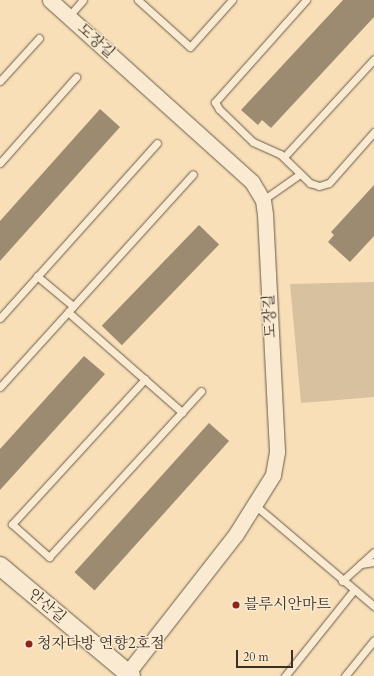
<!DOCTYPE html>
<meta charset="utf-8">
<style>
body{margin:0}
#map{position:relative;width:374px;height:676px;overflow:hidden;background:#f8dfb8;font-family:Cardo,"Noto Serif KR",serif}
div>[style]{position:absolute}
.green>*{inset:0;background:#d8c19f}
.building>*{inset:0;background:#9c8b71;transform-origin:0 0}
.roads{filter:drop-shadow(0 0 1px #695c4a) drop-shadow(0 0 1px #695c4a)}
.service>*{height:7px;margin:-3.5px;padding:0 3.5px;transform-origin:3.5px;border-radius:3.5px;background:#faead1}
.minor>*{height:15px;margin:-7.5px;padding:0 7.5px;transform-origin:7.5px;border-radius:7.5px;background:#faead1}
.tertiary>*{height:18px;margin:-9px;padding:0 9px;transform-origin:9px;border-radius:9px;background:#faead1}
.dots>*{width:11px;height:11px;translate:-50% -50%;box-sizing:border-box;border:2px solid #faead1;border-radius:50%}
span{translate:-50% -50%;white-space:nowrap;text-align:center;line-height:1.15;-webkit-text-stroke:3px #faead1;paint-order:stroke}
.street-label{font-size:15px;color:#393025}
.poi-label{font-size:15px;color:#393025}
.left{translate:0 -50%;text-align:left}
.scale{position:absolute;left:236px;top:650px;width:57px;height:18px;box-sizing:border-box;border:2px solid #393025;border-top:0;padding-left:5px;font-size:12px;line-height:14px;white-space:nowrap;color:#393025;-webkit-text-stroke:3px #faead1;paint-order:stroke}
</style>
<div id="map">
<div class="green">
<i style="clip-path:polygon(374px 282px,374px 397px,301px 403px,290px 284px)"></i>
</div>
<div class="building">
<i style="clip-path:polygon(343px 0,374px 0,374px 17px,271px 128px,262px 120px,258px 125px,241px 110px)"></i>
<i style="clip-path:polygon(100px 109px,120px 127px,0 261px,0 221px)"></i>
<i style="clip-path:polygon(374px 185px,374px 236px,350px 262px,328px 242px,334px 235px,331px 232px)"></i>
<i style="left:199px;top:225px;width:28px;height:140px;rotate:44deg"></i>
<i style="clip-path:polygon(84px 356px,105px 374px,0 490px,0 449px)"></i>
<i style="left:209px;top:423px;width:27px;height:201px;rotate:42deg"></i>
</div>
<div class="roads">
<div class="service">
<i style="left:138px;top:0;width:70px;rotate:42.1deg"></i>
<i style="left:190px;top:47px;width:63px;rotate:-48.2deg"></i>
<i style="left:306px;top:0;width:137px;rotate:131.7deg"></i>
<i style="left:215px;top:102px;width:8px;rotate:60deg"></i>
<i style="left:219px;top:109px;width:47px;rotate:44.1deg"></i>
<i style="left:253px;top:142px;width:30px;rotate:24deg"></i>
<i style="left:280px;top:154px;width:42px;rotate:44deg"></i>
<i style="left:310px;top:183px;width:9px;rotate:18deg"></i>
<i style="left:319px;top:186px;width:10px;rotate:-17deg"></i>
<i style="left:329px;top:183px;width:68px;rotate:-48.6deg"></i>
<i style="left:69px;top:16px;width:21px;rotate:-49deg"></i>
<i style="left:0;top:81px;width:58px;rotate:-47.8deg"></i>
<i style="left:284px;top:157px;width:133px;rotate:-47.4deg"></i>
<i style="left:0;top:163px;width:115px;rotate:-48.5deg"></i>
<i style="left:263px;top:200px;width:45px;rotate:-35.1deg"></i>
<i style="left:37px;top:276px;width:47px;rotate:39.8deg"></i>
<i style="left:68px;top:312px;width:152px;rotate:41.3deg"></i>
<i style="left:0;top:318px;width:235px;rotate:-48.1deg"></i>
<i style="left:145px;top:379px;width:197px;rotate:132.5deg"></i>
<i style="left:12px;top:524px;width:50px;rotate:41.7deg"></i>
<i style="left:49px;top:557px;width:225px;rotate:-47.5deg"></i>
<i style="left:0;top:387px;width:287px;rotate:-47.8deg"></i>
<i style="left:256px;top:506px;width:155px;rotate:40.3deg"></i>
<i style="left:361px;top:564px;width:13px;rotate:-9deg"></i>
<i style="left:342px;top:581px;width:43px;rotate:-42.2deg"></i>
<i style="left:285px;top:676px;width:110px;rotate:-51.3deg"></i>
<i style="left:345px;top:676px;width:46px;rotate:-51.1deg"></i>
</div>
<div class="minor">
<i style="left:50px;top:0;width:272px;rotate:42deg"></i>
<i style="left:252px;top:182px;width:21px;rotate:59deg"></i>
<i style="left:263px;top:200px;width:14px;rotate:82deg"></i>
<i style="left:265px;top:214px;width:238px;rotate:87.1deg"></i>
<i style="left:277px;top:452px;width:23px;rotate:100deg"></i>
<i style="left:273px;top:475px;width:70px;rotate:122.1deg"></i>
<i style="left:236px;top:534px;width:180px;rotate:128deg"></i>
</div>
<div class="tertiary">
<i style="left:0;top:566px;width:171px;rotate:40deg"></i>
</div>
</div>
<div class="dots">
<i style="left:236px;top:605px;background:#8f2418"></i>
<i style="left:29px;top:644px;background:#8f2418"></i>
</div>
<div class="street-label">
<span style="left:96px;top:41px;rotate:42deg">도장길</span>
<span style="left:270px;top:316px;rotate:-93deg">도장길</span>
<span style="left:47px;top:606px;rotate:40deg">안산길</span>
</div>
<div class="poi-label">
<span class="left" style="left:244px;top:605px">블루시안마트</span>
<span class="left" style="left:37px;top:644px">청자다방 연향2호점</span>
</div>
<div class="scale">20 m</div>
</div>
